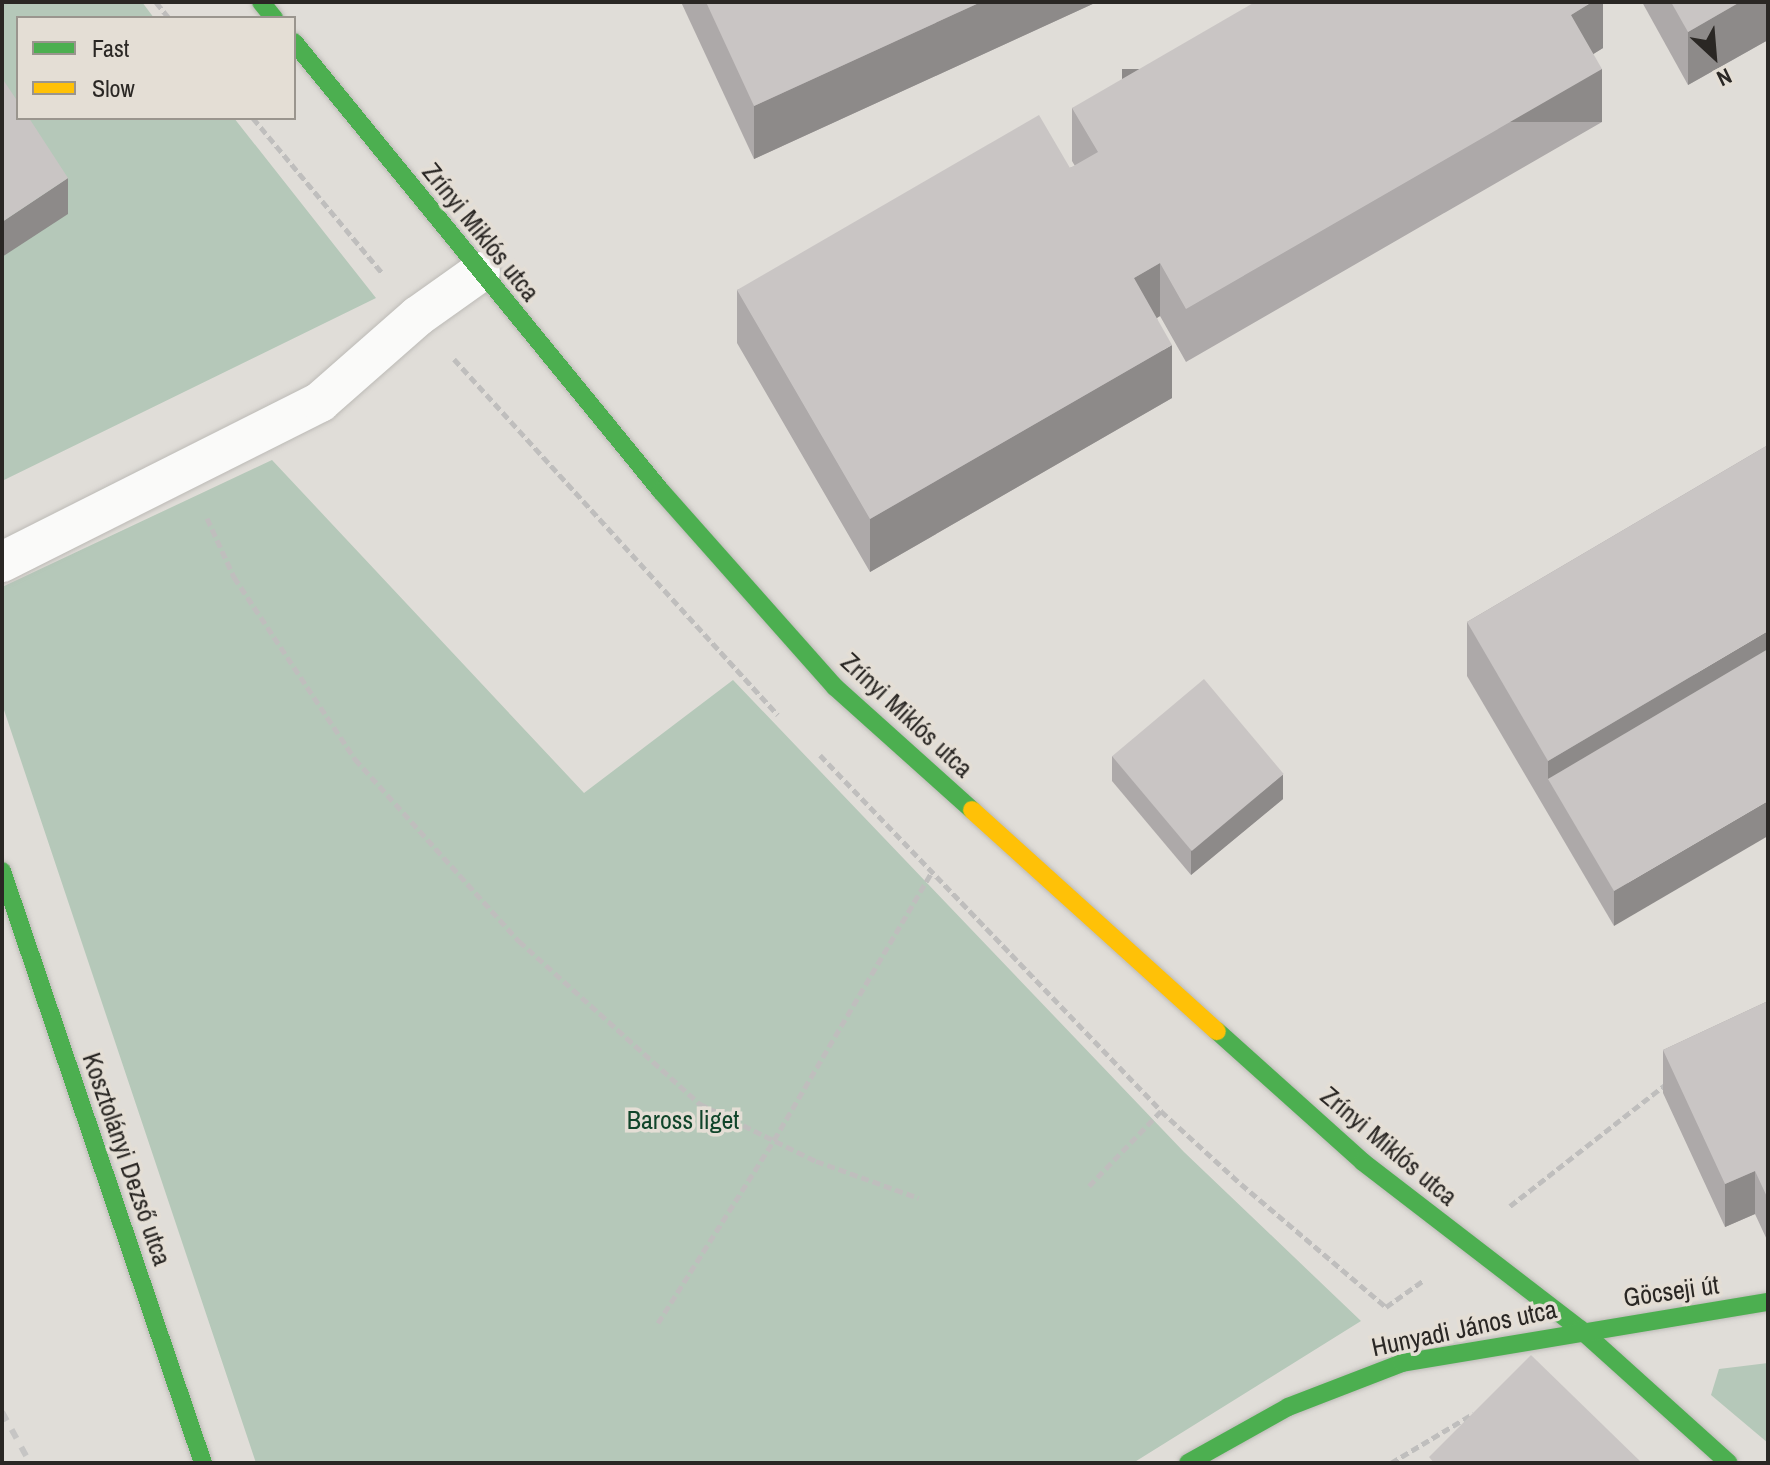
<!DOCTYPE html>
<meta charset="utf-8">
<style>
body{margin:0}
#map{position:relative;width:1770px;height:1465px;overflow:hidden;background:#e0ddd8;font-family:"Archivo Narrow",sans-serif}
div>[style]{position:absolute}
.green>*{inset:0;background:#b5c8b9}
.path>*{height:5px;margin-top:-2.5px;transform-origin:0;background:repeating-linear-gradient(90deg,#bfbebd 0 8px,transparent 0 12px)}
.roads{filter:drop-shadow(0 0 2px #bcbab6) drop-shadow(0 0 2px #bcbab6)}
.lane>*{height:40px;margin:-20px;padding:0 20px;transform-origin:20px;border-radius:20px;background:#fafaf9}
.fast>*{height:18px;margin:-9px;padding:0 9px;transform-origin:9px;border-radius:9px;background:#4caf50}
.slow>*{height:18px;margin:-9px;padding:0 9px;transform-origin:9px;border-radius:9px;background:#ffc107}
.rail>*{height:6px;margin-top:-3px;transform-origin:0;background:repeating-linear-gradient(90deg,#c6c5c4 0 10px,transparent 0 20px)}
.wall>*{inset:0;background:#ada9a9}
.shaded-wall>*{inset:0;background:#8d8a89;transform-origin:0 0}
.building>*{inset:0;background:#c9c5c4;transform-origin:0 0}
span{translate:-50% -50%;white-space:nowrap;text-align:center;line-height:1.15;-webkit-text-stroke:7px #e4ded5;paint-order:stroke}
.street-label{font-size:26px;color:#2a2724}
.park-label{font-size:26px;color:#10452a}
.frame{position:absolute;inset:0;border:4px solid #2a2724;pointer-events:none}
.legend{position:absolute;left:16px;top:16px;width:280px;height:104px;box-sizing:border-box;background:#e4ded5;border:2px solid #9a958e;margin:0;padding:10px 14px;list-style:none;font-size:24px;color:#2a2724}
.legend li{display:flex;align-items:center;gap:16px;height:40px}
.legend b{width:40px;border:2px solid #9a958e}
.north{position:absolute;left:1674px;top:16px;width:80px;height:80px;-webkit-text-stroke:6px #e4ded5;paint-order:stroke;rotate:154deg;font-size:22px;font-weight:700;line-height:32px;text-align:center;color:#2a2724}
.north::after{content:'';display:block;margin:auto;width:28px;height:36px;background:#2a2724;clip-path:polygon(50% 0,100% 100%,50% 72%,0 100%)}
</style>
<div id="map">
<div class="green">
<i style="clip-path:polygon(2px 2px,142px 2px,154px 18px,18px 18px,18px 118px,234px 118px,376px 298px,2px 481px)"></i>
<i style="clip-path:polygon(272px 460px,584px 793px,733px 680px,1184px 1152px,1361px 1321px,1133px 1463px,256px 1463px,2px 704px,2px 587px)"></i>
<i style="clip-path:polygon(1768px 1363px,1768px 1443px,1711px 1395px,1719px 1369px)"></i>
</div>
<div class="path">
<i style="left:156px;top:2px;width:21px;rotate:51deg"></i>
<i style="left:253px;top:118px;width:203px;rotate:50.2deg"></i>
<i style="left:454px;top:359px;width:481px;rotate:47.7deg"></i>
<i style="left:207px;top:518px;width:65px;rotate:65.4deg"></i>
<i style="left:234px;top:577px;width:219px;rotate:56.4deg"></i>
<i style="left:355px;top:759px;width:245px;rotate:48deg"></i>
<i style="left:519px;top:941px;width:244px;rotate:42deg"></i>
<i style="left:700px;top:1104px;width:129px;rotate:26.2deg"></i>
<i style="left:816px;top:1161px;width:109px;rotate:19.8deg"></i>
<i style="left:820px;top:755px;width:493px;rotate:46.2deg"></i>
<i style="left:1161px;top:1111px;width:108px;rotate:42.4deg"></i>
<i style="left:1241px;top:1184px;width:190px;rotate:40.3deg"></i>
<i style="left:1386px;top:1307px;width:47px;rotate:-35.4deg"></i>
<i style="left:1089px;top:1186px;width:104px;rotate:-46.2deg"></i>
<i style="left:1510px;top:1206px;width:198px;rotate:-38deg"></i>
<i style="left:658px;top:1323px;width:217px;rotate:-57.6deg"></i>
<i style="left:774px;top:1140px;width:313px;rotate:-59.5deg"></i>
<i style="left:1391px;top:1463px;width:96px;rotate:-30.9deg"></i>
</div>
<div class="roads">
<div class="lane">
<i style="left:2px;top:562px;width:356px;rotate:-26.7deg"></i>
<i style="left:320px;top:402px;width:130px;rotate:-41.3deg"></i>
<i style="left:418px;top:316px;width:76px;rotate:-35.4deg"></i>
</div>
<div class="fast">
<i style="left:261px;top:2px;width:21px;rotate:51deg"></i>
<i style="left:294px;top:42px;width:580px;rotate:50.74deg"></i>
<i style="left:661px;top:491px;width:262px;rotate:48.4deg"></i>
<i style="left:835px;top:687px;width:184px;rotate:41.9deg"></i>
<i style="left:2px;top:871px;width:625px;rotate:71.25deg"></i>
<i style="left:1217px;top:1031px;width:196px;rotate:41.9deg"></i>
<i style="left:1363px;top:1162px;width:274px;rotate:37.6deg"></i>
<i style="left:1580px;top:1329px;width:200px;rotate:42deg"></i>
<i style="left:1188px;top:1463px;width:115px;rotate:-29.2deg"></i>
<i style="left:1288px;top:1407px;width:122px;rotate:-21.1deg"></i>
<i style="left:1402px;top:1363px;width:371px;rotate:-9.5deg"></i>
</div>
<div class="slow">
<i style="left:972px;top:810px;width:330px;rotate:42.1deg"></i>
</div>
</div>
<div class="rail">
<i style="left:2px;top:1412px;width:58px;rotate:61.2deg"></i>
</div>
<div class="wall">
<i style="clip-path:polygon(681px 2px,1097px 2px,754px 159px)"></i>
<i style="clip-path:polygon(1603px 2px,1603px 48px,1593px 54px,1602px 122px,1186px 362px,1160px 316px,1157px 318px,1172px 398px,870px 572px,737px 343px,737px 290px,1075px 166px,1072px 161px,1072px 108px)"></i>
<i style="clip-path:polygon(1642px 2px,1768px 2px,1768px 40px,1688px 85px)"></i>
<i style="clip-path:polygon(1768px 445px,1614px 926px,1467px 676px,1467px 622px)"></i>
<i style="clip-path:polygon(1112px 756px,1283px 799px,1191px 875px,1112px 781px)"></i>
<i style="clip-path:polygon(1768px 1001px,1768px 1242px,1755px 1214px,1725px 1227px,1663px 1093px,1663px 1050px)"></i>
</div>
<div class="shaded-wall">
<i style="clip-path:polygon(981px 2px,1097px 2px,754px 159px,754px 106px)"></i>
<i style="clip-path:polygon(1592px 2px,1603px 2px,1603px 48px,1571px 68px,1571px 15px)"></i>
<i style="clip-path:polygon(1740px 2px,1768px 2px,1768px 40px,1688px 85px,1688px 32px)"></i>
<i style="left:1602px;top:69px;width:53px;height:480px;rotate:90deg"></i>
<i style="clip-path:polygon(68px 178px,68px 214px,2px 257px,2px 222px)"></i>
<i style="clip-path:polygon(1160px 263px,1160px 316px,1134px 332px,1134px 278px)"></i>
<i style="clip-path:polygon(1172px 345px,1172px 398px,870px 572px,870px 519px)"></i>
<i style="clip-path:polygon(1768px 631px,1768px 684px,1548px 779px,1548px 814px,1548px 761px)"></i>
<i style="clip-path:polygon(1283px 774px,1283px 799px,1191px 875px,1191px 850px)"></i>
<i style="clip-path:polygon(1768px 801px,1768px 836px,1614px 926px,1614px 891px)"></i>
<i style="clip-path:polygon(1755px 1171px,1755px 1214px,1725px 1227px,1725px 1184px)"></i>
</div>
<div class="building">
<i style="clip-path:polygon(706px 2px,981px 2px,754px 106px)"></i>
<i style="clip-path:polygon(1255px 2px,1592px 2px,1571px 15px,1602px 69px,1186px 309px,1160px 263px,1134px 278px,1172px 345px,870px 519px,737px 290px,1039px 115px,1070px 168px,1098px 152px,1072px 108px)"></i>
<i style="clip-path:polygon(1671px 2px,1740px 2px,1688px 32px)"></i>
<i style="clip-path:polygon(2px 78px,18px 102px,18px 118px,29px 118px,68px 178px,2px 222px)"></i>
<i style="clip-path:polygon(1768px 445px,1768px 631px,1548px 761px,1467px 622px)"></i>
<i style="clip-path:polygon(1768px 649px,1768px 801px,1614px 891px,1548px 779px)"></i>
<i style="left:1204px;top:679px;width:124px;height:120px;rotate:50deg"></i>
<i style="clip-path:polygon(1768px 1001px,1768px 1199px,1755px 1171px,1725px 1184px,1663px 1050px)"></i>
<i style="clip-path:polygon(1531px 1355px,1642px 1463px,1434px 1463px,1429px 1457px)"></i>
</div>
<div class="street-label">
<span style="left:481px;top:232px;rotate:51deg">Zrínyi Miklós utca</span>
<span style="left:907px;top:715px;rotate:43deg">Zrínyi Miklós utca</span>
<span style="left:1389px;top:1146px;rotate:40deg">Zrínyi Miklós utca</span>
<span style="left:127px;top:1159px;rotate:71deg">Kosztolányi Dezső utca</span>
<span style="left:1671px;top:1291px;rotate:-8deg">Göcseji út</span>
<span style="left:1464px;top:1328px;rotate:-12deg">Hunyadi János utca</span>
</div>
<div class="park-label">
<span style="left:683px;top:1120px">Baross liget</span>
</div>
<div class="frame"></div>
<ul class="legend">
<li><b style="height:10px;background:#4caf50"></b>Fast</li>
<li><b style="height:10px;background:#ffc107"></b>Slow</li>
</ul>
<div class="north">N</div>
</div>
